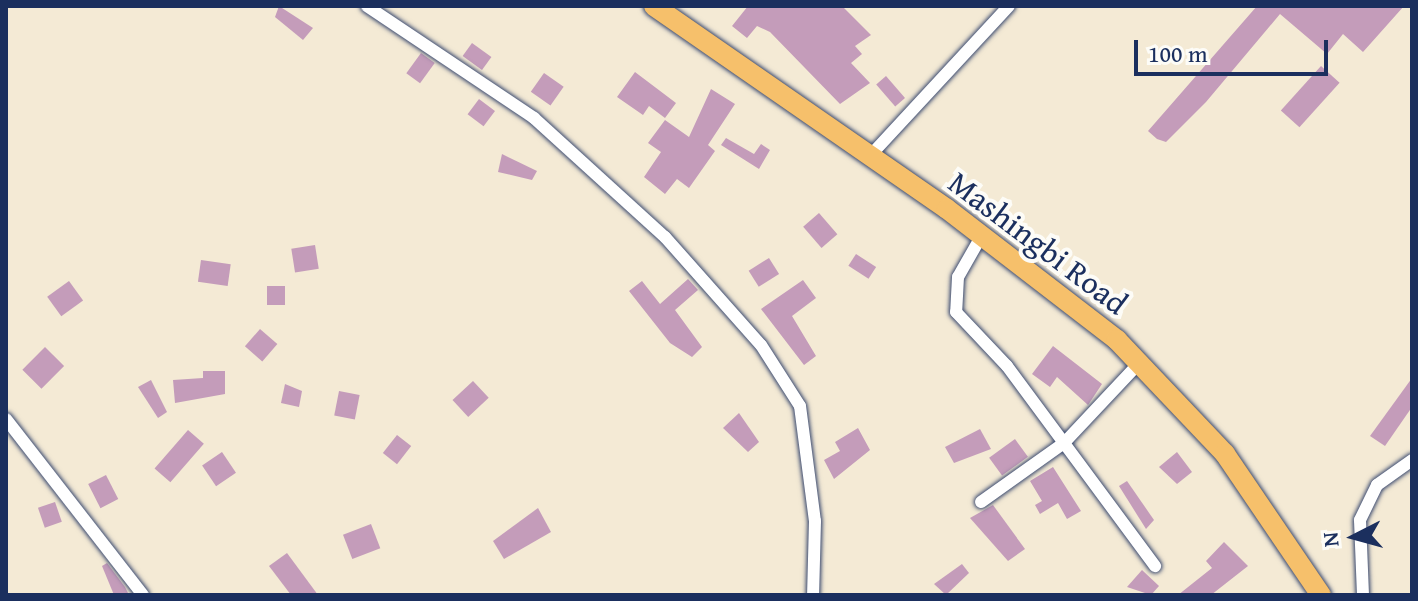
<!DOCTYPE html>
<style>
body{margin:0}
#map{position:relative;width:1418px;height:601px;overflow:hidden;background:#f4ead5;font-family:"Gentium Book Plus",serif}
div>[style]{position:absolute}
.building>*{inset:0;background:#c49cba;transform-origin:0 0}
.roads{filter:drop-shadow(0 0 2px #3c4b70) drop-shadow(0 0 2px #3c4b70)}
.street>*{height:12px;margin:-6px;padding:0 6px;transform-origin:6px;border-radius:6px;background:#fff}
.primary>*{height:20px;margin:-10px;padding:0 10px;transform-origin:10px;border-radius:10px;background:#f6c06b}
span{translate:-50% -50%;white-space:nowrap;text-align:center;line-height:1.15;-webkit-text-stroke:8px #fdfcf7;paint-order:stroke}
.street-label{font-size:32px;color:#1b2f5e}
.frame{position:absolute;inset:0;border:8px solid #1b2f5e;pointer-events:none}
.north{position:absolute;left:1314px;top:497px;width:80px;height:80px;-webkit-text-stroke:6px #fdfcf7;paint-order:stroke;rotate:264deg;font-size:22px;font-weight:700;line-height:32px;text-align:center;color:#1b2f5e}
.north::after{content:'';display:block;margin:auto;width:28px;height:36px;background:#1b2f5e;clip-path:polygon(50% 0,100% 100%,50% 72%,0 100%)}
.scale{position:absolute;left:1134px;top:40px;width:194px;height:36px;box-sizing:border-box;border:4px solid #1b2f5e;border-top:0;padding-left:10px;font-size:24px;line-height:28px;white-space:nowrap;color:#1b2f5e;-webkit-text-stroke:6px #fdfcf7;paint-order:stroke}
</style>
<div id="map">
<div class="building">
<i style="clip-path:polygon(279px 6px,313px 28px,303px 40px,275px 17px)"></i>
<i style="clip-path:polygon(748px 6px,842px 6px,871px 35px,855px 46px,862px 54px,851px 63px,870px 83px,840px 104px,770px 32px,757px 26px,747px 38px,732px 26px)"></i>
<i style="clip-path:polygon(1257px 6px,1404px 6px,1363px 52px,1343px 34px,1327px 54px,1280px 14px,1206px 102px,1166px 142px,1157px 139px,1148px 131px)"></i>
<i style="left:472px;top:43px;width:24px;height:16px;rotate:36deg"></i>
<i style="left:421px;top:53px;width:17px;height:25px;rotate:36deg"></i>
<i style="left:1321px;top:66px;width:25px;height:60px;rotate:42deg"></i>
<i style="clip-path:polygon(635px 72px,676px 103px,665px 118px,649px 106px,643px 115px,617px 97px)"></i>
<i style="left:544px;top:73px;width:24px;height:23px;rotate:35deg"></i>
<i style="left:886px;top:76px;width:29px;height:13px;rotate:49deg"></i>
<i style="clip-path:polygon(711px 89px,735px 104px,708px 145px,715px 151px,689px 188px,677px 179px,665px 194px,644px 177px,661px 152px,648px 143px,665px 120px,689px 137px)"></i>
<i style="left:479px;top:99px;width:20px;height:19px;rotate:37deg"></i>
<i style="clip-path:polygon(726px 138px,754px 154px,761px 144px,770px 150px,759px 169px,721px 145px)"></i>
<i style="clip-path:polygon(502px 154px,537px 171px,532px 180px,498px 172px)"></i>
<i style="left:819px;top:213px;width:28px;height:21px;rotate:49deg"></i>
<i style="left:315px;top:245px;width:24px;height:24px;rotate:81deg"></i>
<i style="left:856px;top:254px;width:24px;height:14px;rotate:33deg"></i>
<i style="left:769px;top:258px;width:19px;height:24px;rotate:58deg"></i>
<i style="left:201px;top:260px;width:30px;height:22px;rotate:8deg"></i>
<i style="clip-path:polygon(688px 279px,698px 290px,675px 310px,702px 347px,692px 357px,670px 343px,629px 291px,642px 281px,660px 304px)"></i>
<i style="clip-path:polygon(803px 280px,816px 298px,792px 316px,816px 356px,804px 365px,761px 309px)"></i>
<i style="left:69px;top:281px;width:24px;height:27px;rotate:54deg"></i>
<i style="left:285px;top:286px;width:19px;height:18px;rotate:90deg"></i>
<i style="left:260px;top:329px;width:23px;height:23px;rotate:41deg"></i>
<i style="clip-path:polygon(1053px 346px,1102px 384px,1088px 405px,1057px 377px,1050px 387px,1032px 374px)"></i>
<i style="left:45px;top:347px;width:27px;height:32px;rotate:45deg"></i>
<i style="clip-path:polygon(203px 371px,225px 371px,225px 394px,175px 403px,173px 380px,203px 378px)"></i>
<i style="clip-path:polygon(1412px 378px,1412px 407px,1385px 446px,1370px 436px)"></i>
<i style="clip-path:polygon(151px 380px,167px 412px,158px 418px,138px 387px)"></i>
<i style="left:473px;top:381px;width:23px;height:28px;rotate:47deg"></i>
<i style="clip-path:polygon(285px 384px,302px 391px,299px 407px,281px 403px)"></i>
<i style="left:339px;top:391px;width:21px;height:25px;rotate:11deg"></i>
<i style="clip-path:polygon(739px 413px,759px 442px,748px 452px,723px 428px)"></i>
<i style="clip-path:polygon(858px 428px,870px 450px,834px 479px,824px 460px,840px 451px,835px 442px)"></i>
<i style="clip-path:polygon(980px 429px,991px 449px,954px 463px,945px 447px)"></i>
<i style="left:188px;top:430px;width:21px;height:51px;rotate:41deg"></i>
<i style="left:397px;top:435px;width:18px;height:23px;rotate:38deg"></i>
<i style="left:1015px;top:439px;width:22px;height:32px;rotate:54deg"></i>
<i style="left:222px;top:452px;width:25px;height:24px;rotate:56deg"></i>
<i style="clip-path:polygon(1177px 452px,1192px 472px,1177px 484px,1159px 467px)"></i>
<i style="clip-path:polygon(1053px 467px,1081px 511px,1067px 519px,1058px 503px,1040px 514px,1035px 505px,1042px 501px,1030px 481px)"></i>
<i style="left:106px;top:475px;width:27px;height:20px;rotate:63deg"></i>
<i style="clip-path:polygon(1127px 481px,1154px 520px,1146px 529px,1119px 486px)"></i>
<i style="left:55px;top:502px;width:21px;height:18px;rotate:71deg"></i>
<i style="clip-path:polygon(993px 505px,1025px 549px,1008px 561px,970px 518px)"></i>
<i style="clip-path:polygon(538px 508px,551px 532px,504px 559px,493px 541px)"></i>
<i style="left:371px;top:524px;width:26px;height:30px;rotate:69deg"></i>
<i style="clip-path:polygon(1224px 542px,1248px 566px,1211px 595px,1178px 595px,1212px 568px,1206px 561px)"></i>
<i style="clip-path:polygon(287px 553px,318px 595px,291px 595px,269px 566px)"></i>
<i style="clip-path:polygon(107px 563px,125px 587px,129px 595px,114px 595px,102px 566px)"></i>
<i style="clip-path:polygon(962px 564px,969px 573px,946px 595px,934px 584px)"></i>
<i style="clip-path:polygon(1142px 570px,1159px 586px,1151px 595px,1127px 587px)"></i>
</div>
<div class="roads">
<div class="street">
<i style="left:367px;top:6px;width:201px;rotate:33.8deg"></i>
<i style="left:534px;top:118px;width:177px;rotate:42.3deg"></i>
<i style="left:665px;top:237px;width:144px;rotate:48.4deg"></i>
<i style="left:761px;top:345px;width:72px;rotate:57.4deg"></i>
<i style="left:800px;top:406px;width:116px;rotate:82.6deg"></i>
<i style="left:815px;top:521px;width:74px;rotate:91.5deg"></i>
<i style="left:869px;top:157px;width:206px;rotate:-47.2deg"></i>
<i style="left:982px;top:235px;width:48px;rotate:119.7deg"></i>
<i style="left:958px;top:277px;width:35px;rotate:93deg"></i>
<i style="left:956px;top:312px;width:74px;rotate:46.6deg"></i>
<i style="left:1007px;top:366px;width:249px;rotate:53.5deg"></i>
<i style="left:6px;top:419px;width:223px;rotate:52.1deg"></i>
<i style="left:981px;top:502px;width:102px;rotate:-35.4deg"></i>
<i style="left:1064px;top:443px;width:111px;rotate:-46.8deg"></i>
<i style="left:1363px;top:595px;width:75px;rotate:-92.3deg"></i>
<i style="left:1360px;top:520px;width:39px;rotate:-64deg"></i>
<i style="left:1377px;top:485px;width:43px;rotate:-35.5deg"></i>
</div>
<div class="primary">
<i style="left:654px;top:6px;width:356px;rotate:34.7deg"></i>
<i style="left:947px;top:209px;width:215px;rotate:37.6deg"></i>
<i style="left:1117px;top:340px;width:157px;rotate:46.5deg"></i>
<i style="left:1225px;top:454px;width:171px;rotate:55.8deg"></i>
</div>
</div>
<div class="street-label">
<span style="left:1038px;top:243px;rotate:37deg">Mashingbi Road</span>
</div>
<div class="frame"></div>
<div class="north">N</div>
<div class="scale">100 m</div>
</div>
